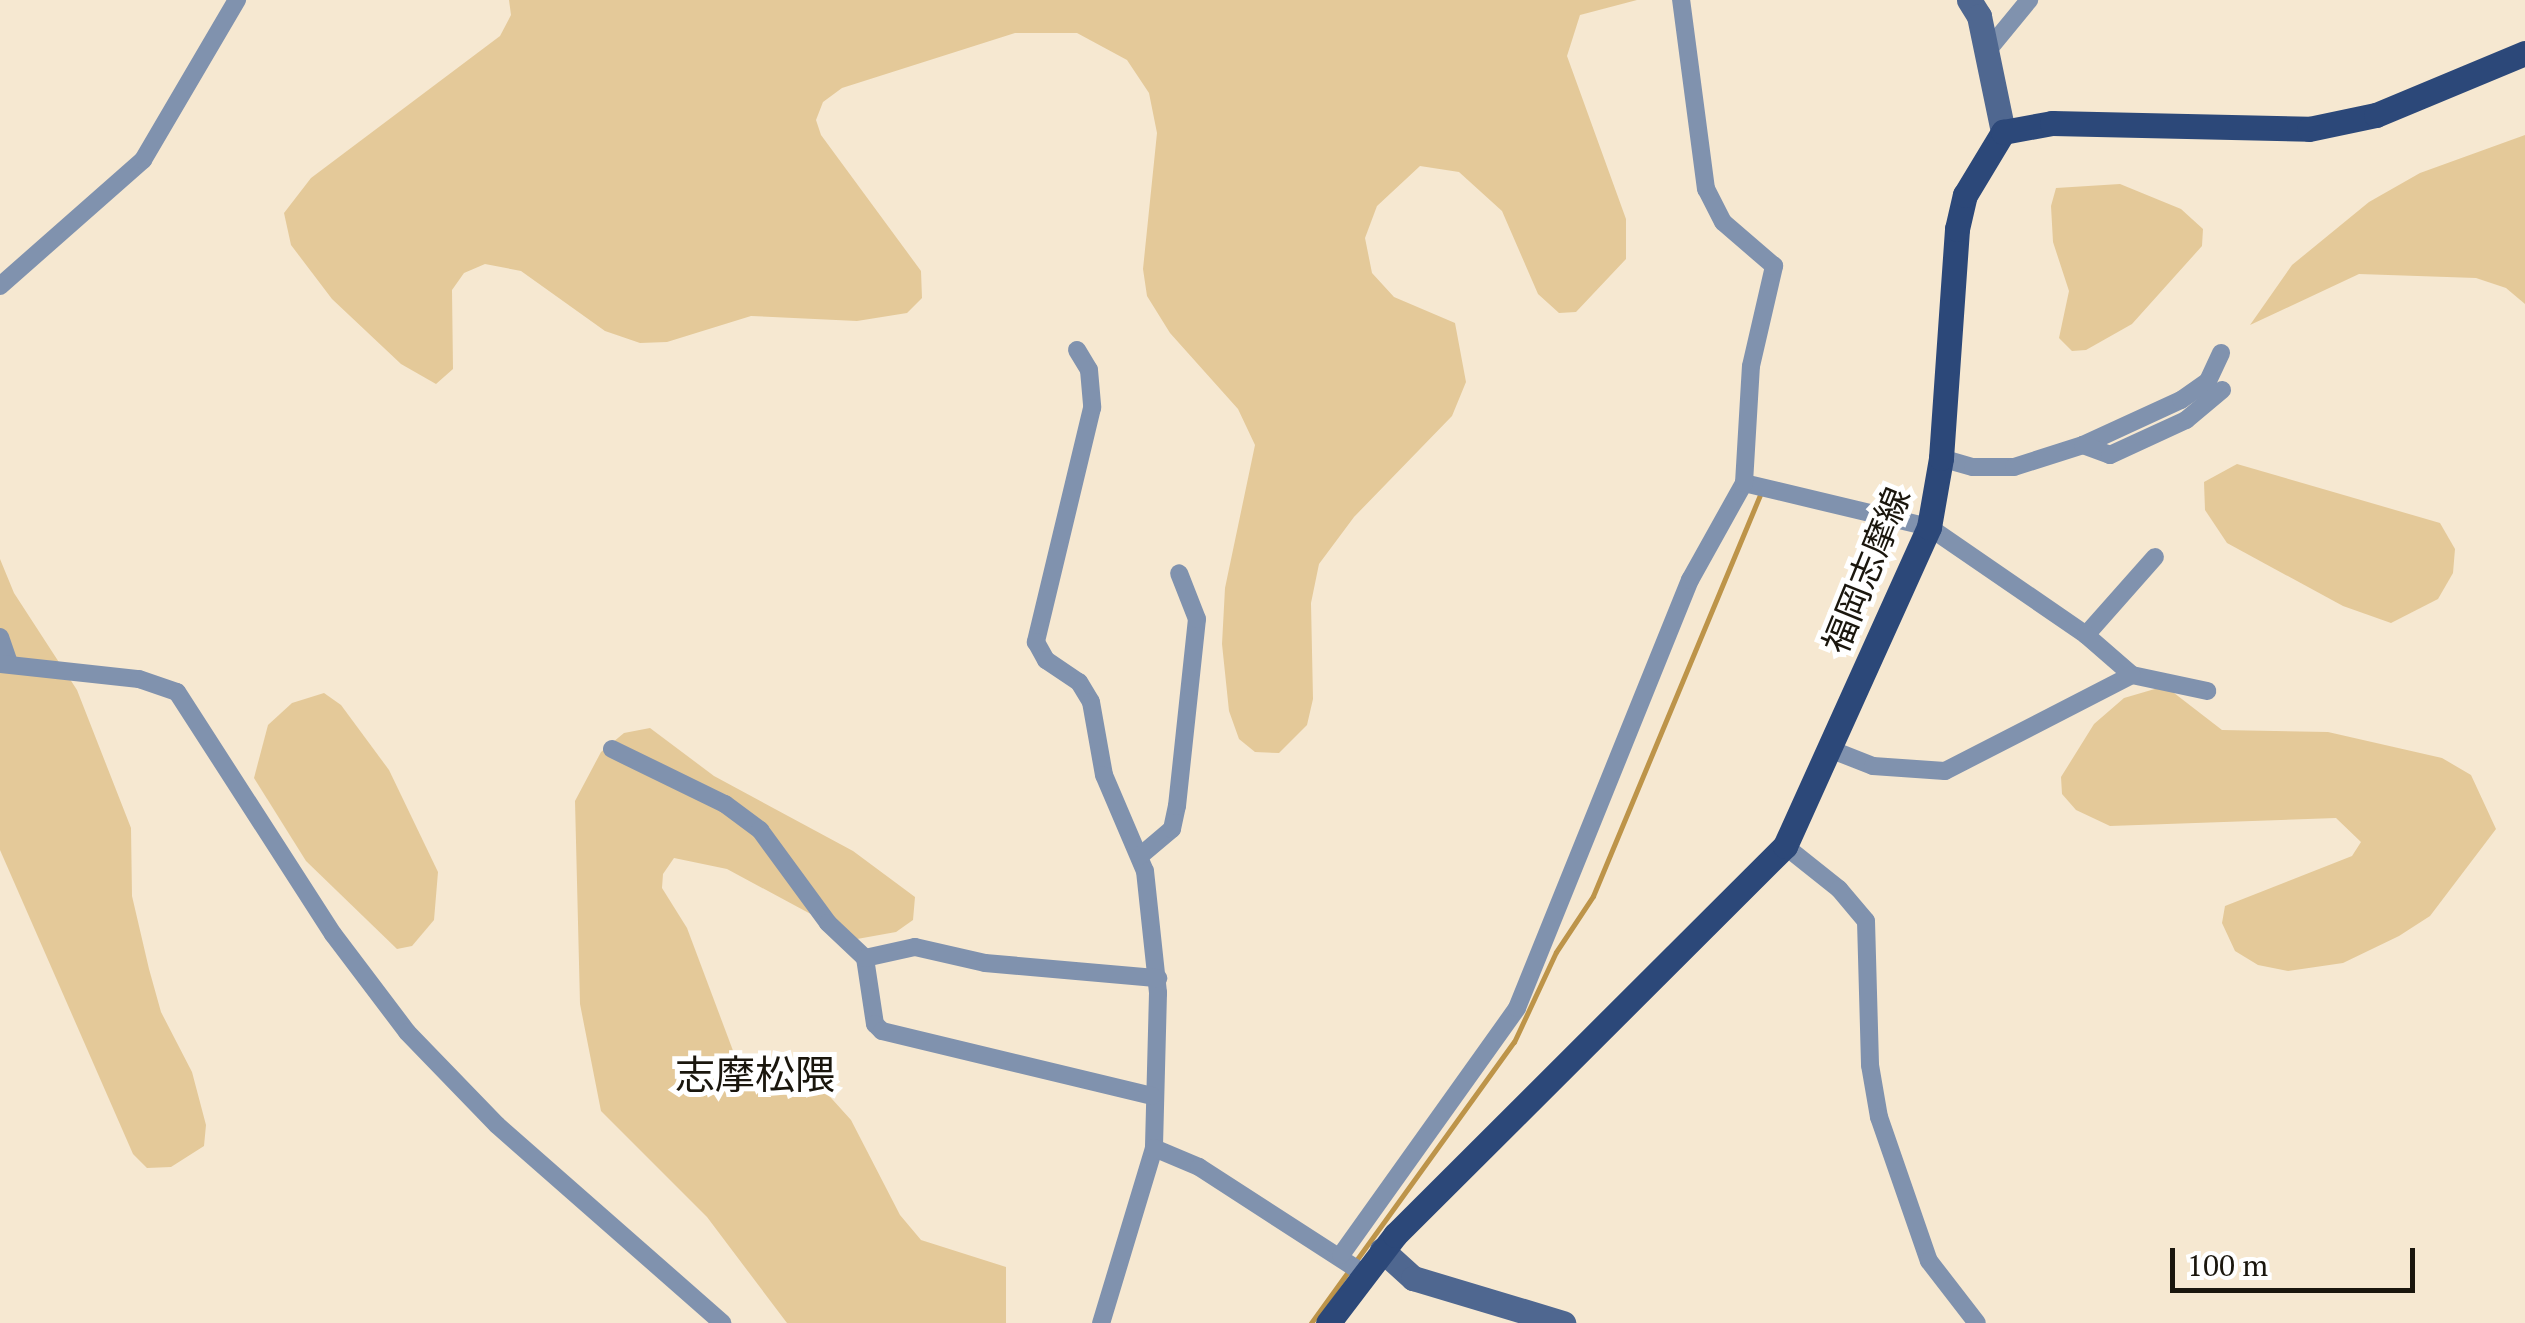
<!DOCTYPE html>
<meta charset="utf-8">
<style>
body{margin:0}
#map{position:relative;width:2525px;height:1323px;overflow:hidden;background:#f6e8d1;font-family:"PT Serif","Noto Sans JP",serif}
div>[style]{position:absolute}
.green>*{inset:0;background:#e4c999}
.stream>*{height:5px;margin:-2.5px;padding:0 2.5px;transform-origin:2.5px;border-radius:2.5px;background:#bd9449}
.street>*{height:18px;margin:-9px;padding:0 9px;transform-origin:9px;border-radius:9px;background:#8092ae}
.secondary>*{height:25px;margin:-12.5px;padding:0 12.5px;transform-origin:12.5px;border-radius:12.5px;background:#4f6790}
.primary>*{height:25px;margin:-12.5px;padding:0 12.5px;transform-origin:12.5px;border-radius:12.5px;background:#2c4879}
span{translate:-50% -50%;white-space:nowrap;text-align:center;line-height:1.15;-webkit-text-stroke:10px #fff;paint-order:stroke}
.street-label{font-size:35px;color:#1a160d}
.quarter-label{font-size:40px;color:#1a160d}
.scale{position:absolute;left:2170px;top:1248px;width:245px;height:45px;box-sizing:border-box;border:5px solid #1a160d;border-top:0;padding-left:12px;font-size:30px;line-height:35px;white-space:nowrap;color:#1a160d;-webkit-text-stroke:8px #fff;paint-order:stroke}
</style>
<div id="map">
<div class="green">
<i style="clip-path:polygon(509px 0,1637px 0,1580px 15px,1567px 56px,1626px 219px,1626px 259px,1576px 312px,1559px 313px,1538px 294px,1502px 211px,1459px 172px,1420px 166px,1377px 206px,1365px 238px,1372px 273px,1394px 297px,1455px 323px,1466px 382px,1452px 416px,1354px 517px,1319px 564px,1311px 603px,1313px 699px,1307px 725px,1279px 753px,1255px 752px,1239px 739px,1229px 711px,1222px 644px,1225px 588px,1255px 445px,1238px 409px,1170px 333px,1147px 296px,1143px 269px,1157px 133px,1149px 93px,1127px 60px,1077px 33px,1015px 33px,842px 88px,823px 102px,816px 120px,821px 135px,921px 271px,922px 298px,907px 313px,857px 321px,751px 316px,667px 342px,640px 343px,605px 331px,521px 271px,485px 264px,464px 273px,452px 290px,453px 369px,436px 384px,401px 364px,332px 299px,291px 245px,284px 213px,311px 178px,500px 36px,511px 15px)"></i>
<i style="clip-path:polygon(2525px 135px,2525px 304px,2506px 288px,2476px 278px,2359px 274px,2250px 325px,2292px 265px,2369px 202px,2420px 173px)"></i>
<i style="clip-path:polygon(2120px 184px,2181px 209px,2203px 229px,2202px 246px,2132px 324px,2086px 350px,2072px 351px,2059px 338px,2069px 291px,2053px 242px,2051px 206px,2056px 188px)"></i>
<i style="clip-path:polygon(2237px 464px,2440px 523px,2455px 549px,2453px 573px,2438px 599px,2391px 623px,2343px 606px,2227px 543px,2205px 510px,2204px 482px)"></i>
<i style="clip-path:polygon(0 559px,14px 593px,77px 690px,131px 828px,132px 896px,149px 969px,161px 1012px,192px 1072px,206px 1125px,204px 1146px,171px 1167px,147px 1168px,133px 1154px,0 850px)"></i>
<i style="clip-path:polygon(2165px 686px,2222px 730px,2328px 732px,2442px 758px,2471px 775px,2496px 829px,2430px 916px,2399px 936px,2343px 963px,2288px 971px,2258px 965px,2235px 951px,2222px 923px,2225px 906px,2352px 856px,2361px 842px,2336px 818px,2110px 826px,2076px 810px,2062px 794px,2061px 777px,2094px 724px,2124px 698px)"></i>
<i style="clip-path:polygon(324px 693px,341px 705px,389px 770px,438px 872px,434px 920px,412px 946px,397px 949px,306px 861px,254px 778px,268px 725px,292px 703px)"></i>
<i style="clip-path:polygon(650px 728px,714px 776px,853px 851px,915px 897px,913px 920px,896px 932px,857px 939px,727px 869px,674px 858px,663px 874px,662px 888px,687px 928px,735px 1056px,773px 1081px,823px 1089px,851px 1120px,900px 1215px,921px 1240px,1006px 1267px,1006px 1323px,787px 1323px,707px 1217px,601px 1111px,580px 1004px,575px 801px,601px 752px,624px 733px)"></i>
</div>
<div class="stream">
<i style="left:1311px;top:1323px;width:347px;rotate:-54.2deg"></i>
<i style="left:1514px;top:1042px;width:99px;rotate:-65deg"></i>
<i style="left:1556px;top:952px;width:67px;rotate:-56.5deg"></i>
<i style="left:1593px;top:896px;width:437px;rotate:-67.4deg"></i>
</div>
<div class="street">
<i style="left:1988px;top:50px;width:65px;rotate:-50.6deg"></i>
<i style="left:0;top:286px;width:191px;rotate:-41.4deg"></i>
<i style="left:143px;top:160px;width:186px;rotate:-59.6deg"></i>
<i style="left:1077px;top:350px;width:23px;rotate:59deg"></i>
<i style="left:1089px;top:370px;width:38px;rotate:85deg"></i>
<i style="left:1092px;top:408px;width:241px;rotate:103.5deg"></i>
<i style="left:1036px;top:642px;width:21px;rotate:61deg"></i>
<i style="left:1046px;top:660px;width:40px;rotate:34deg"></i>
<i style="left:1079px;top:682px;width:23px;rotate:59deg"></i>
<i style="left:1091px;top:702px;width:74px;rotate:79.9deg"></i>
<i style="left:1104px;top:775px;width:104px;rotate:66.9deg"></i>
<i style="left:1145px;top:871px;width:123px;rotate:83.9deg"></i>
<i style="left:1158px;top:993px;width:155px;rotate:91.5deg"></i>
<i style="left:1154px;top:1148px;width:183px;rotate:106.8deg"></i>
<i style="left:2083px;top:445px;width:108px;rotate:-24.7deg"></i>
<i style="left:2181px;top:400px;width:33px;rotate:-35deg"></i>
<i style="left:2208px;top:381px;width:31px;rotate:-65deg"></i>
<i style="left:1941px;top:458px;width:33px;rotate:16deg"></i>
<i style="left:1973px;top:467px;width:41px"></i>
<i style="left:2014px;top:467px;width:72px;rotate:-17.7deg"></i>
<i style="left:2083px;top:445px;width:29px;rotate:20deg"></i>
<i style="left:2110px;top:455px;width:84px;rotate:-24.7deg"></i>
<i style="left:2186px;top:420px;width:47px;rotate:-39.8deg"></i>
<i style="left:1744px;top:483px;width:190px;rotate:13.4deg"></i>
<i style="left:1929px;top:527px;width:191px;rotate:34.5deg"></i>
<i style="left:2086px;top:635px;width:104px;rotate:-48.5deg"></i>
<i style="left:2086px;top:635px;width:61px;rotate:41deg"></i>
<i style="left:2132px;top:675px;width:77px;rotate:12deg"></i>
<i style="left:0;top:637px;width:28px;rotate:71deg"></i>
<i style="left:0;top:664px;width:140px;rotate:6.2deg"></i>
<i style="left:139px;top:679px;width:40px;rotate:18.9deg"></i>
<i style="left:177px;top:692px;width:288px;rotate:57.2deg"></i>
<i style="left:333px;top:934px;width:123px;rotate:52.9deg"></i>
<i style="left:407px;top:1032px;width:129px;rotate:45.9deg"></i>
<i style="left:497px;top:1125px;width:300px;rotate:41.3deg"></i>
<i style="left:1827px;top:748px;width:49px;rotate:21.4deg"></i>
<i style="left:1873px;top:766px;width:72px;rotate:4deg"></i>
<i style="left:1945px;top:771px;width:210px;rotate:-27.2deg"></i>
<i style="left:612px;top:749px;width:126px;rotate:26deg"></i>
<i style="left:725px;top:804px;width:44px;rotate:36.6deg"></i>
<i style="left:760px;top:830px;width:115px;rotate:53.8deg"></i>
<i style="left:828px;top:923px;width:51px;rotate:43.4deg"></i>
<i style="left:865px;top:958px;width:67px;rotate:81.4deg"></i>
<i style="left:875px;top:1024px;width:10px;rotate:45deg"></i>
<i style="left:882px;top:1031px;width:278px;rotate:13.5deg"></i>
<i style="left:1785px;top:846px;width:69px;rotate:38.5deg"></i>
<i style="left:1839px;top:889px;width:42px;rotate:49.8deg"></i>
<i style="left:1866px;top:921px;width:144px;rotate:88.4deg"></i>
<i style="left:1870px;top:1065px;width:53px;rotate:80.2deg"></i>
<i style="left:1879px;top:1117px;width:152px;rotate:70.9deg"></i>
<i style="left:1929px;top:1261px;width:78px;rotate:52.3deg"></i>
<i style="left:1140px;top:856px;width:42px;rotate:-40.2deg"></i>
<i style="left:1172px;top:829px;width:24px;rotate:-78deg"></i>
<i style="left:1177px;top:806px;width:188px;rotate:-83.9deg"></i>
<i style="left:1197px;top:619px;width:49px;rotate:-111.4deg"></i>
<i style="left:865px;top:958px;width:51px;rotate:-12.4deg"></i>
<i style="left:915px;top:947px;width:72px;rotate:12.9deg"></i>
<i style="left:985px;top:963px;width:174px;rotate:5deg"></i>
<i style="left:1154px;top:1148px;width:49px;rotate:22.9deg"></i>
<i style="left:1199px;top:1167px;width:195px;rotate:32.9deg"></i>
<i style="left:1341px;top:1255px;width:303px;rotate:-54.5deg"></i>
<i style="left:1517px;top:1008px;width:462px;rotate:-68deg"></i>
<i style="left:1690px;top:580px;width:111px;rotate:-60.9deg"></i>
<i style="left:1744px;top:483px;width:117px;rotate:-86.6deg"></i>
<i style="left:1751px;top:366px;width:103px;rotate:-77deg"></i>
<i style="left:1774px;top:266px;width:67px;rotate:-139.2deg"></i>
<i style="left:1723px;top:222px;width:37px;rotate:-117deg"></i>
<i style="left:1706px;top:189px;width:191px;rotate:-97.5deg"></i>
</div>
<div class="secondary">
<i style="left:1969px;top:0;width:19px;rotate:58deg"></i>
<i style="left:1979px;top:16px;width:118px;rotate:78.3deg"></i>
<i style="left:1382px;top:1250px;width:42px;rotate:42.1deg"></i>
<i style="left:1413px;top:1278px;width:157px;rotate:16.7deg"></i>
</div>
<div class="primary">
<i style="left:1328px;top:1323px;width:111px;rotate:-52.7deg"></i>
<i style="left:1395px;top:1235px;width:551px;rotate:-44.93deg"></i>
<i style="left:1785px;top:846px;width:350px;rotate:-65.7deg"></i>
<i style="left:1929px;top:527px;width:70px;rotate:-80.1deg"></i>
<i style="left:1941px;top:458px;width:230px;rotate:-86deg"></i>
<i style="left:1957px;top:229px;width:35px;rotate:-77deg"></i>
<i style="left:1965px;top:195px;width:74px;rotate:-58.9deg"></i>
<i style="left:2003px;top:132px;width:50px;rotate:-10.4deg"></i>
<i style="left:2052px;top:123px;width:257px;rotate:1.3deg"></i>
<i style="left:2309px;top:129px;width:68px;rotate:-11.8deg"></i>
<i style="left:2376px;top:115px;width:161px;rotate:-22.6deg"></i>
</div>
<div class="street-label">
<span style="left:1866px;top:570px;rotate:-68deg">福岡志摩線</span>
</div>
<div class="quarter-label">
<span style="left:755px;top:1074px">志摩松隈</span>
</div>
<div class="scale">100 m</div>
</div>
